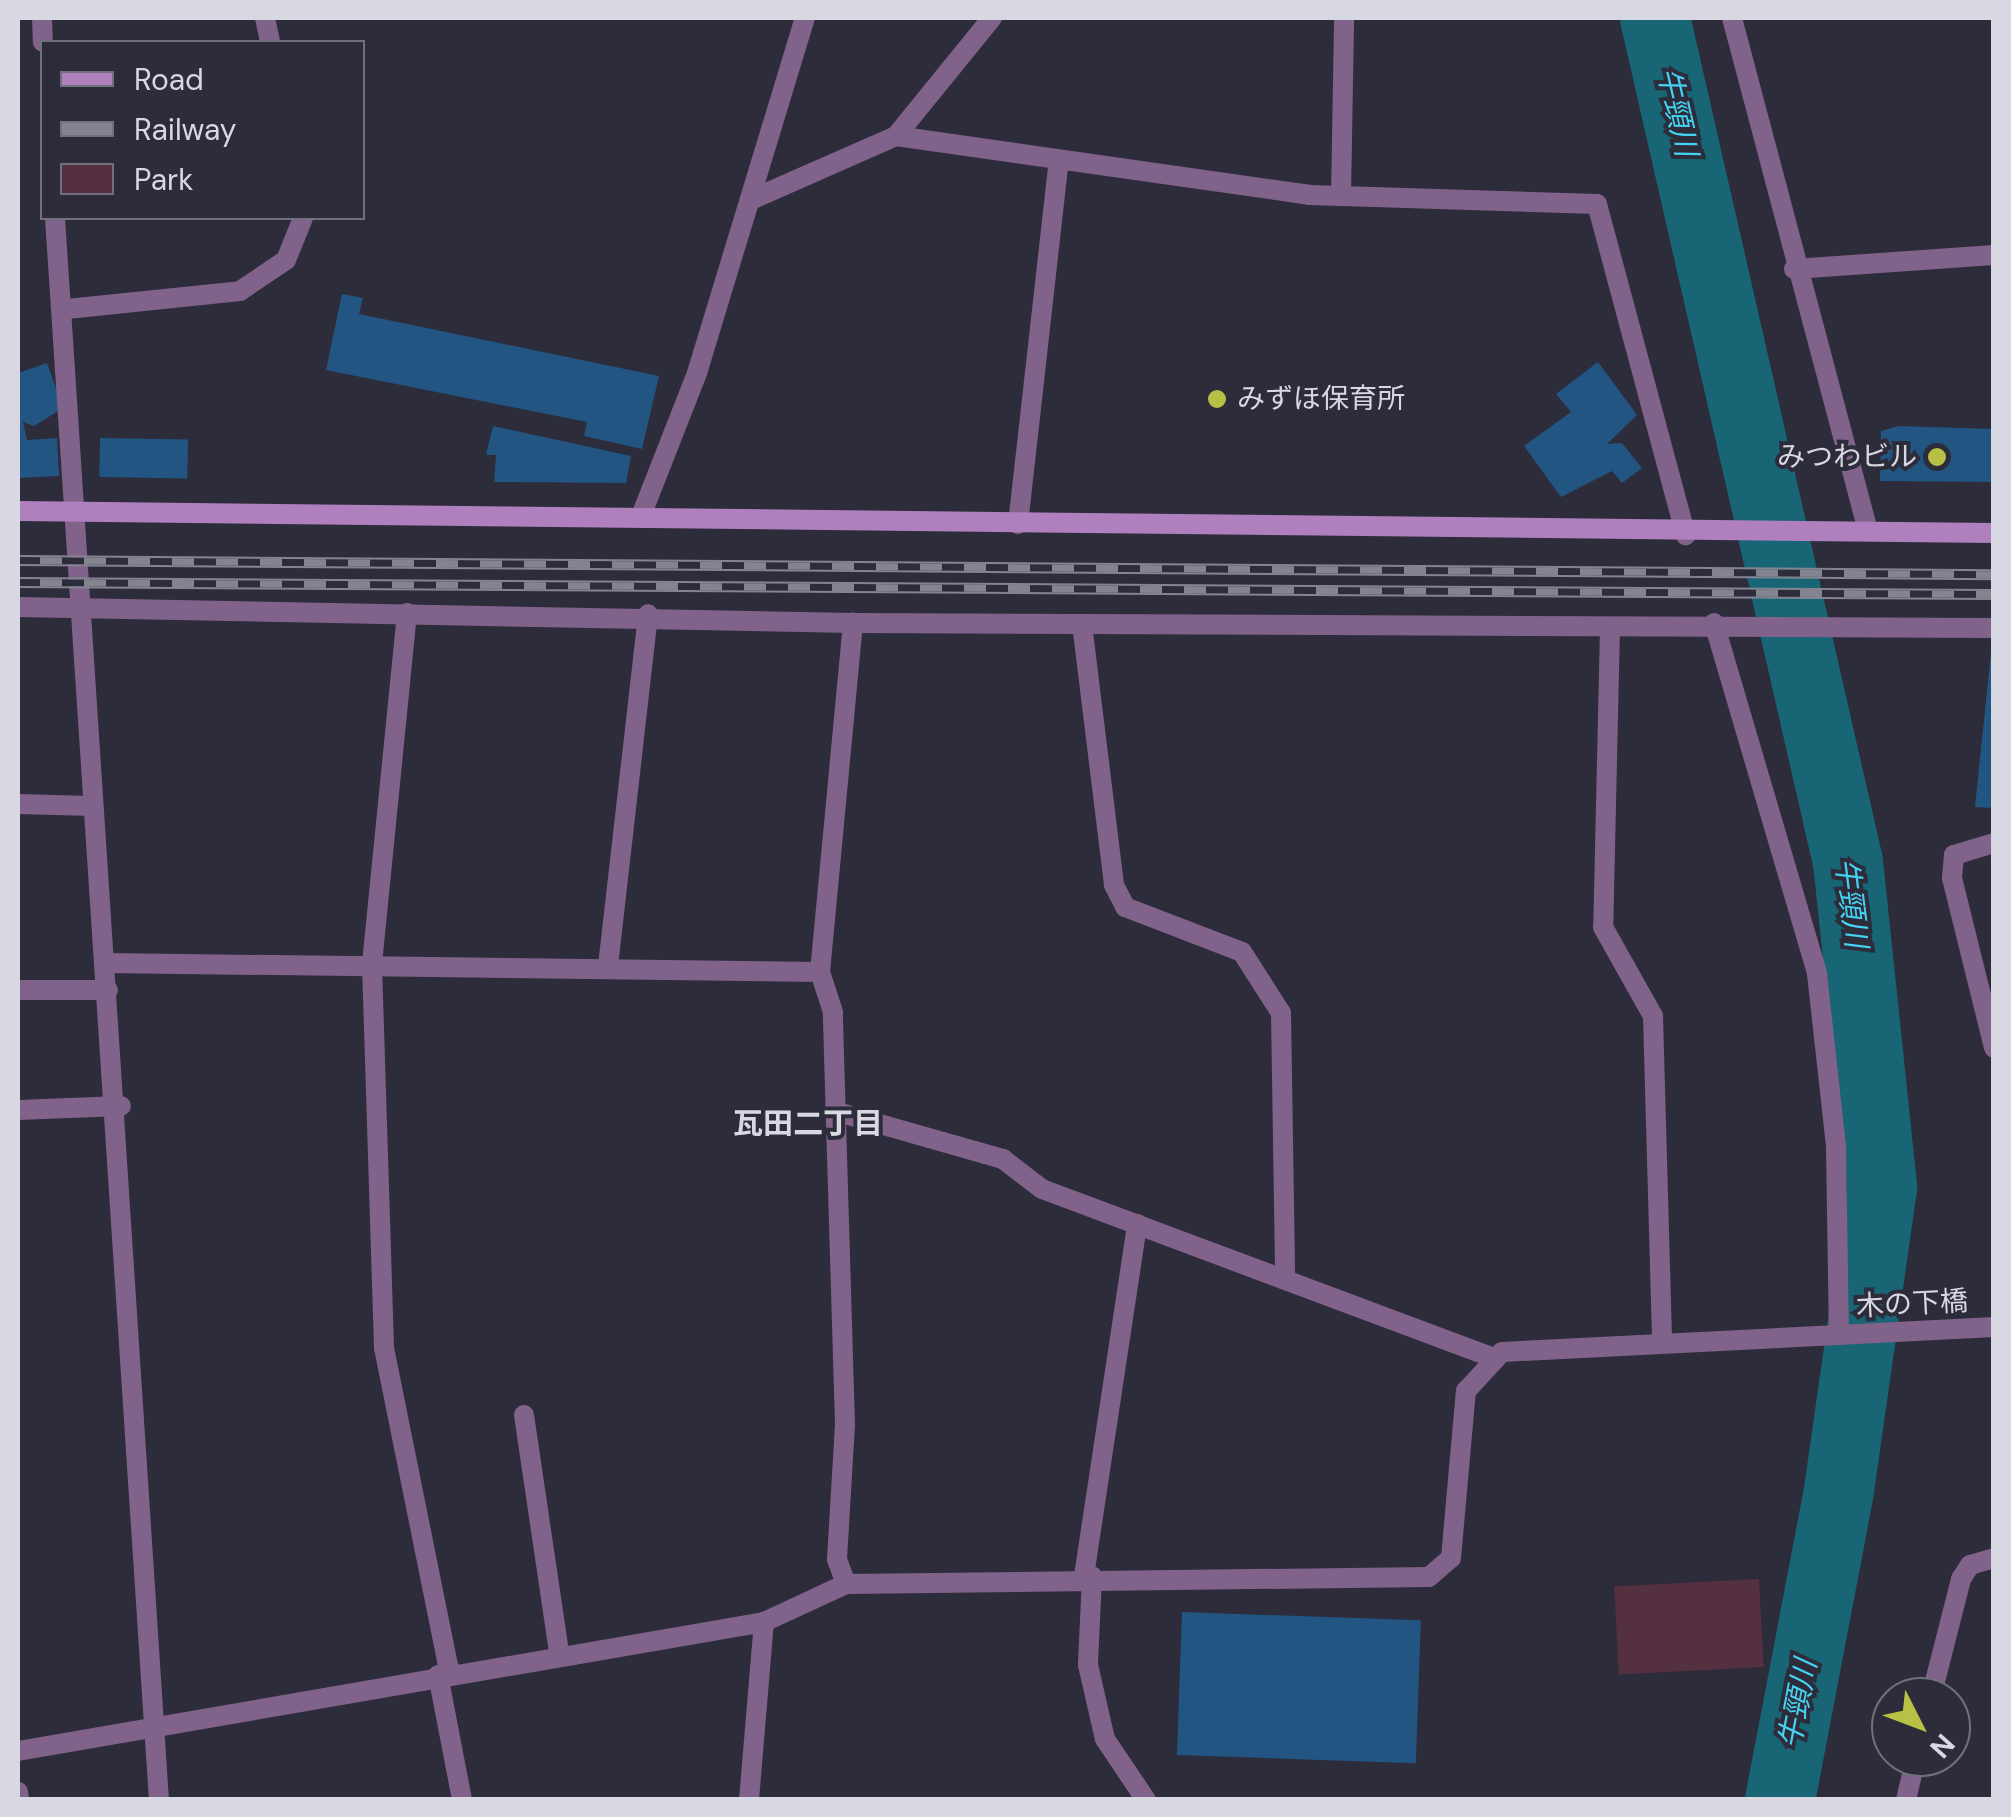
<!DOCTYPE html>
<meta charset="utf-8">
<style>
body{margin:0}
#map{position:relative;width:2011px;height:1817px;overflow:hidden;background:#2c2c3b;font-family:"DM Sans","Noto Sans JP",sans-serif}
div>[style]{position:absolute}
.green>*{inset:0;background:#553040;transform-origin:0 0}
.river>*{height:70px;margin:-35px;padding:0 35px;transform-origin:35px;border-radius:35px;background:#176575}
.building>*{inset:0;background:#235583;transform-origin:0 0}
.lane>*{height:20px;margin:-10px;padding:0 10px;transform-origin:10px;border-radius:10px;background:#81628a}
.street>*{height:20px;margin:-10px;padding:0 10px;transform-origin:10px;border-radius:10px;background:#81628a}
.secondary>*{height:20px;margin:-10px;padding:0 10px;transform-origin:10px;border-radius:10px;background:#b07fbe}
.rail>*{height:11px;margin-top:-5.5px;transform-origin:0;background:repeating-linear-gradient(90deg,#2c2c3b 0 22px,#848491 0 44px);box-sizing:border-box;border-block:2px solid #848491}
.dots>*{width:28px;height:28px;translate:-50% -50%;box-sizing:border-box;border:5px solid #2c2c3b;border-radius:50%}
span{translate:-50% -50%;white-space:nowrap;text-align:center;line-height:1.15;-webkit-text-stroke:8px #2c2c3b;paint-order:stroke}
.poi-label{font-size:28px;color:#d8d8e2}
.left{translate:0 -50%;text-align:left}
.right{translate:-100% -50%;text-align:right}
.street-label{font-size:28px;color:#d8d8e2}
.water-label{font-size:30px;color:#45d1f0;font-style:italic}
.neighbourhood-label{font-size:30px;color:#d8d8e2;font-weight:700}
.frame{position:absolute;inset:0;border:20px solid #d8d8e2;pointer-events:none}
.legend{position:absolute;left:40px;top:40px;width:325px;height:180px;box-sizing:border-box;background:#2c2c3b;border:2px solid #71717e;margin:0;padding:12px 18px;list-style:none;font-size:30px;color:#d8d8e2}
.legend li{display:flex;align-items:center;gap:20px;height:50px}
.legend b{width:50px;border:2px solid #71717e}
.north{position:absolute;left:1871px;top:1677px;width:100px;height:100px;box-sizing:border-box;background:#2c2c3b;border:2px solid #71717e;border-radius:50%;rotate:132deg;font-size:28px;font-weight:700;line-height:40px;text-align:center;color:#d8d8e2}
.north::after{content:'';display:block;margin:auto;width:35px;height:45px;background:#b9c046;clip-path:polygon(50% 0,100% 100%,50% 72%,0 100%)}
</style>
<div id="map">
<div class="green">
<i style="left:1759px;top:1579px;width:88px;height:145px;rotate:87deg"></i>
</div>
<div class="river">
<i style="left:1655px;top:18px;width:866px;rotate:77.12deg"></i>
<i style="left:1848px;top:862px;width:328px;rotate:84deg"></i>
<i style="left:1882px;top:1188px;width:306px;rotate:98.1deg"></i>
<i style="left:1839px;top:1491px;width:315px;rotate:100.8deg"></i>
</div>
<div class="building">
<i style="clip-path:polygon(342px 294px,363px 298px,359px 314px,659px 376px,642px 449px,584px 436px,587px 422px,326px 370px)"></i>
<i style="clip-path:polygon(1598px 362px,1637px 415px,1607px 444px,1622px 443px,1642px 468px,1622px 483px,1612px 471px,1561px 497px,1524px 446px,1571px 412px,1556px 394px)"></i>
<i style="clip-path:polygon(47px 363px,63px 408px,34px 426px,23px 422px,27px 440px,57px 438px,59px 476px,18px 478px,18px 373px)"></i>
<i style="clip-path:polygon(493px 426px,631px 456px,626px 483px,494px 482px,496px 455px,486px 455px)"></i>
<i style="clip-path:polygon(1898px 426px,1994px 429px,1994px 482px,1880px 481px,1881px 431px)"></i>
<i style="left:100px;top:438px;width:88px;height:39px;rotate:1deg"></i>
<i style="clip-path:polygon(1991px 652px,1994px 652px,1994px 808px,1975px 807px)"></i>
<i style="left:1182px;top:1612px;width:239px;height:143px;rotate:2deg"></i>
</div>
<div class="lane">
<i style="left:1092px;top:1576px;width:89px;rotate:92.6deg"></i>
<i style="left:1088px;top:1665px;width:76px;rotate:77.1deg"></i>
<i style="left:1105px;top:1739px;width:73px;rotate:56.1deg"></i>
<i style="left:18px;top:1792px;width:8px;rotate:83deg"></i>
</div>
<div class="street">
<i style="left:42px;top:18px;width:24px;rotate:88deg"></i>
<i style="left:265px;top:18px;width:25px;rotate:78deg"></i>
<i style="left:1732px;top:18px;width:531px;rotate:75.15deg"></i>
<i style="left:896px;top:136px;width:417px;rotate:8.1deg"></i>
<i style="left:1309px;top:195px;width:288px;rotate:1.8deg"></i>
<i style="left:1597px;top:204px;width:343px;rotate:75deg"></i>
<i style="left:1341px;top:196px;width:178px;rotate:-89deg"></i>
<i style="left:753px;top:199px;width:156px;rotate:-23.8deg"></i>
<i style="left:896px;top:136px;width:152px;rotate:-50.9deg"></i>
<i style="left:55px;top:218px;width:1585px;rotate:86.24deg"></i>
<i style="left:1794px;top:269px;width:200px;rotate:-4deg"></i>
<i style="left:67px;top:309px;width:174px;rotate:-5.9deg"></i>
<i style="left:240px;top:291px;width:55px;rotate:-34deg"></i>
<i style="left:286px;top:260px;width:45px;rotate:-68deg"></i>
<i style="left:641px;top:516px;width:154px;rotate:-68.6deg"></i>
<i style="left:697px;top:373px;width:371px;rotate:-73.1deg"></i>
<i style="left:1018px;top:524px;width:366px;rotate:-83.6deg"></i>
<i style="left:18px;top:607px;width:835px;rotate:1.1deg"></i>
<i style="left:853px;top:623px;width:1141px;rotate:0.25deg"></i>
<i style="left:407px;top:613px;width:354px;rotate:95.7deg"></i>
<i style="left:372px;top:965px;width:383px;rotate:88.2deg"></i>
<i style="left:384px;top:1348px;width:333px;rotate:78.6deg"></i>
<i style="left:1714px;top:623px;width:366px;rotate:73.6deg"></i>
<i style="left:1817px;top:974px;width:174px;rotate:83.7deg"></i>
<i style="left:1836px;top:1147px;width:188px;rotate:89.1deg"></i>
<i style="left:1082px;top:624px;width:263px;rotate:83deg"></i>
<i style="left:1114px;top:885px;width:25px;rotate:63deg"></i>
<i style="left:1125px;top:907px;width:125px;rotate:21deg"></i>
<i style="left:1242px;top:952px;width:72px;rotate:57.4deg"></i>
<i style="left:1281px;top:1013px;width:267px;rotate:89.1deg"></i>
<i style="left:1610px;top:628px;width:299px;rotate:91.3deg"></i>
<i style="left:1603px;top:927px;width:102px;rotate:60.7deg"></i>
<i style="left:1653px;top:1016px;width:327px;rotate:88.4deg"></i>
<i style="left:18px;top:804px;width:74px;rotate:1.5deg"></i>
<i style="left:1994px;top:843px;width:42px;rotate:163.3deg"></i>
<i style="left:1954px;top:855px;width:23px;rotate:95deg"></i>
<i style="left:1952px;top:878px;width:175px;rotate:76.1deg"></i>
<i style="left:105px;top:963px;width:715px;rotate:0.72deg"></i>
<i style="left:608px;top:966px;width:354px;rotate:-83.5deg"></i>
<i style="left:18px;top:990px;width:90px"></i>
<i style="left:18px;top:1110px;width:103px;rotate:-2.2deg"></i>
<i style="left:834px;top:1111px;width:176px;rotate:15.9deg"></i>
<i style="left:1003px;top:1159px;width:49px;rotate:37.6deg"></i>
<i style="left:1042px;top:1189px;width:480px;rotate:20.5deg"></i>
<i style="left:524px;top:1415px;width:241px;rotate:81.6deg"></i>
<i style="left:1084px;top:1576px;width:356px;rotate:-81.4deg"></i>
<i style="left:846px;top:1584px;width:27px;rotate:-110deg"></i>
<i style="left:837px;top:1559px;width:134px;rotate:-86.6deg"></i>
<i style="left:845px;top:1425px;width:413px;rotate:-91.7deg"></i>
<i style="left:833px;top:1012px;width:42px;rotate:-108deg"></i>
<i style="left:820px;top:972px;width:351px;rotate:-84.6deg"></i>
<i style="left:438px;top:1675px;width:127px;rotate:79.1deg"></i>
<i style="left:1931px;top:1697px;width:122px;rotate:-75.7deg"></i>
<i style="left:1961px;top:1579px;width:17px;rotate:-57deg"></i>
<i style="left:1970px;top:1565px;width:25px;rotate:-16deg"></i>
<i style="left:18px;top:1751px;width:757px;rotate:-9.81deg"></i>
<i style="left:764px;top:1622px;width:90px;rotate:-24.9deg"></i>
<i style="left:846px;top:1584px;width:583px;rotate:-0.69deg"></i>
<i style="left:1429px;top:1577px;width:29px;rotate:-41deg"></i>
<i style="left:1451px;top:1558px;width:168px;rotate:-84.9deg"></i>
<i style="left:1466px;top:1391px;width:53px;rotate:-47.3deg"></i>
<i style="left:1502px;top:1352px;width:493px;rotate:-2.9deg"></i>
<i style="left:749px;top:1800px;width:179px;rotate:-85.2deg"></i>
<i style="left:1906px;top:1800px;width:44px;rotate:-76.9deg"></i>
</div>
<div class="secondary">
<i style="left:18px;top:511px;width:1976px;rotate:0.64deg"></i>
</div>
<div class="rail">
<i style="left:18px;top:560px;width:1976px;rotate:0.41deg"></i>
<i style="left:18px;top:582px;width:1976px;rotate:0.35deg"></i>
</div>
<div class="dots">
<i style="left:1217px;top:399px;background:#b9c046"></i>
<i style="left:1937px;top:457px;background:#b9c046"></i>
</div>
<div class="poi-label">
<span class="left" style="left:1237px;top:399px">みずほ保育所</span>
<span class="right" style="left:1917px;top:457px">みつわビル</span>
</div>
<div class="street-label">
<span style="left:1912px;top:1304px;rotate:-3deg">木の下橋</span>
</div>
<div class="water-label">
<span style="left:1677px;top:112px;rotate:77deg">牛頸川</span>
<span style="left:1851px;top:903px;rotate:83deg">牛頸川</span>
<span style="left:1798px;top:1704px;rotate:-79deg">牛頸川</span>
</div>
<div class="neighbourhood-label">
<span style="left:808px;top:1124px">瓦田二丁目</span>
</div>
<div class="frame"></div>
<ul class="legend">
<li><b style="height:12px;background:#b07fbe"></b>Road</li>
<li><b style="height:12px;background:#848491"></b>Railway</li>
<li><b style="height:28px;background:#553040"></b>Park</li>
</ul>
<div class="north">N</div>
</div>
